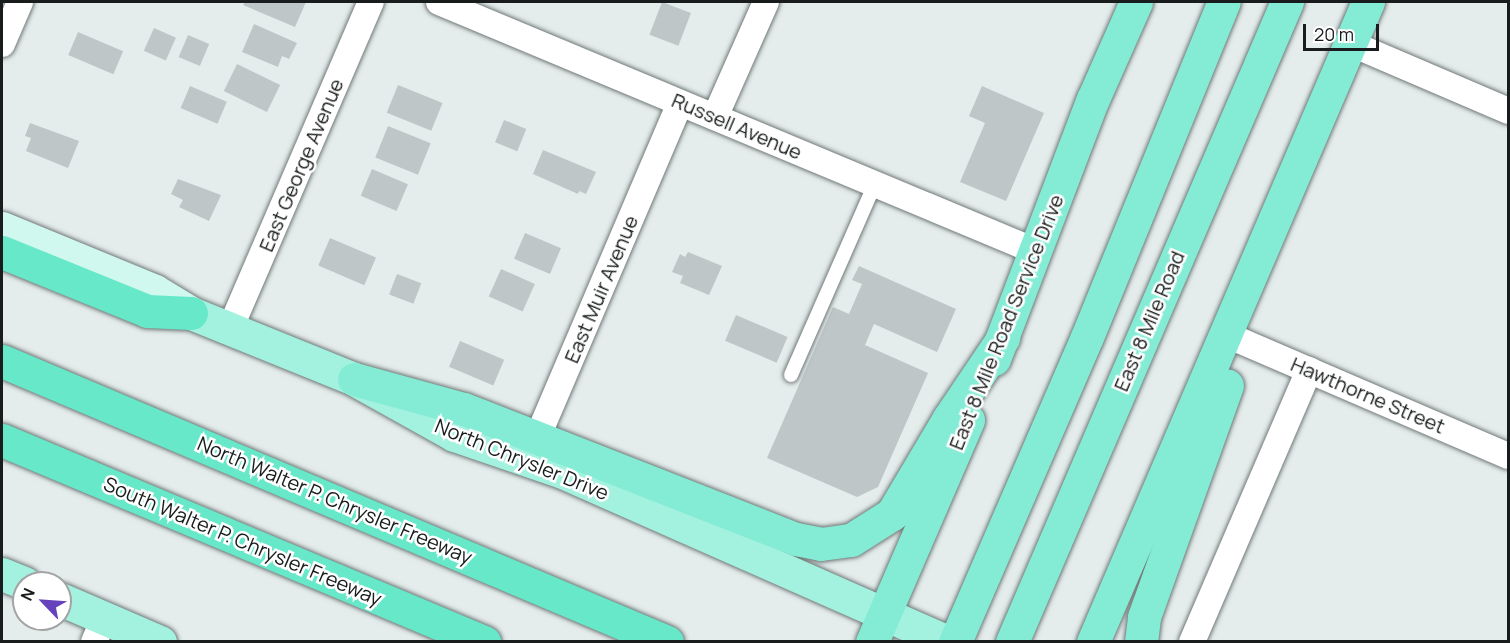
<!DOCTYPE html>
<style>
body{margin:0}
#map{position:relative;width:1510px;height:643px;overflow:hidden;background:#e4edec;font-family:Manrope,sans-serif}
div>[style]{position:absolute}
.building>*{inset:0;background:#bec6c8;transform-origin:0 0}
.roads{filter:drop-shadow(0 0 2px #717878) drop-shadow(0 0 2px #717878)}
.service>*{height:14px;margin:-7px;padding:0 7px;transform-origin:7px;border-radius:7px;background:#fff}
.minor>*{height:26px;margin:-13px;padding:0 13px;transform-origin:13px;border-radius:13px;background:#fff}
.secondary>*{height:33px;margin:-16.5px;padding:0 16.5px;transform-origin:16.5px;border-radius:16.5px;background:#d1f8ef}
.primary>*{height:33px;margin:-16.5px;padding:0 16.5px;transform-origin:16.5px;border-radius:16.5px;background:#a3f1df}
.trunk>*{height:33px;margin:-16.5px;padding:0 16.5px;transform-origin:16.5px;border-radius:16.5px;background:#84ecd4}
.motorway>*{height:33px;margin:-16.5px;padding:0 16.5px;transform-origin:16.5px;border-radius:16.5px;background:#66e8c9}
span{translate:-50% -50%;white-space:nowrap;text-align:center;line-height:1.15;-webkit-text-stroke:5px #fff;paint-order:stroke}
.street-label{font-size:20px;color:#191c1c}
.frame{position:absolute;inset:0;border:3px solid #191c1c;pointer-events:none}
.north{position:absolute;left:12px;top:571px;width:60px;height:60px;box-sizing:border-box;background:#fff;border:2px solid #a3a4a4;border-radius:50%;rotate:295deg;font-size:16px;font-weight:700;line-height:24px;text-align:center;color:#191c1c}
.north::after{content:'';display:block;margin:auto;width:21px;height:27px;background:#6743bb;clip-path:polygon(50% 0,100% 100%,50% 72%,0 100%)}
.scale{position:absolute;left:1303px;top:24px;width:76px;height:27px;box-sizing:border-box;border:3px solid #191c1c;border-top:0;padding-left:8px;font-size:18px;line-height:21px;white-space:nowrap;color:#191c1c;-webkit-text-stroke:4px #fff;paint-order:stroke}
</style>
<div id="map">
<div class="building">
<i style="clip-path:polygon(245px 2px,306px 2px,295px 27px,243px 5px)"></i>
<i style="left:662px;top:2px;width:31px;height:35px;rotate:21deg"></i>
<i style="clip-path:polygon(254px 24px,297px 43px,289px 59px,282px 56px,278px 67px,242px 52px)"></i>
<i style="left:154px;top:28px;width:24px;height:25px;rotate:24deg"></i>
<i style="left:78px;top:32px;width:49px;height:25px;rotate:23deg"></i>
<i style="left:188px;top:35px;width:23px;height:24px;rotate:23deg"></i>
<i style="left:237px;top:64px;width:48px;height:30px;rotate:26deg"></i>
<i style="left:398px;top:85px;width:48px;height:30px;rotate:22deg"></i>
<i style="left:190px;top:86px;width:40px;height:24px;rotate:23deg"></i>
<i style="clip-path:polygon(982px 86px,1044px 113px,1006px 201px,960px 182px,985px 123px,969px 116px)"></i>
<i style="left:504px;top:120px;width:24px;height:24px;rotate:22deg"></i>
<i style="clip-path:polygon(30px 123px,79px 141px,68px 168px,26px 151px,31px 138px,25px 136px)"></i>
<i style="left:388px;top:126px;width:46px;height:34px;rotate:22deg"></i>
<i style="clip-path:polygon(543px 150px,596px 172px,586px 194px,579px 191px,578px 194px,533px 174px)"></i>
<i style="left:372px;top:169px;width:39px;height:29px;rotate:23deg"></i>
<i style="clip-path:polygon(178px 179px,221px 195px,209px 221px,179px 207px,183px 200px,171px 194px)"></i>
<i style="left:525px;top:233px;width:39px;height:28px;rotate:23deg"></i>
<i style="left:330px;top:238px;width:50px;height:30px;rotate:23deg"></i>
<i style="clip-path:polygon(688px 252px,722px 266px,709px 295px,680px 283px,683px 276px,672px 272px,680px 254px,685px 257px)"></i>
<i style="clip-path:polygon(859px 266px,956px 309px,937px 352px,874px 324px,865px 345px,928px 373px,878px 487px,857px 497px,767px 458px,833px 307px,849px 314px,862px 284px,852px 280px)"></i>
<i style="left:501px;top:269px;width:37px;height:30px;rotate:24deg"></i>
<i style="left:397px;top:274px;width:26px;height:22px;rotate:21deg"></i>
<i style="left:736px;top:315px;width:56px;height:28px;rotate:23deg"></i>
<i style="left:460px;top:341px;width:48px;height:28px;rotate:23deg"></i>
</div>
<div class="roads">
<div class="service">
<i style="left:791px;top:375px;width:209px;rotate:-66.3deg"></i>
</div>
<div class="minor">
<i style="left:439px;top:2px;width:646px;rotate:22.67deg"></i>
<i style="left:2px;top:44px;width:46px;rotate:-66.8deg"></i>
<i style="left:1352px;top:44px;width:170px;rotate:23.2deg"></i>
<i style="left:715px;top:117px;width:126px;rotate:-66.1deg"></i>
<i style="left:230px;top:329px;width:356px;rotate:-66.7deg"></i>
<i style="left:1227px;top:335px;width:306px;rotate:23.3deg"></i>
<i style="left:542px;top:454px;width:18px;rotate:-103deg"></i>
<i style="left:538px;top:436px;width:362px;rotate:-66.9deg"></i>
<i style="left:94px;top:642px;width:26px;rotate:-67deg"></i>
<i style="left:1192px;top:642px;width:296px;rotate:-66.7deg"></i>
</div>
<div class="secondary">
<i style="left:2px;top:228px;width:165px;rotate:22.4deg"></i>
<i style="left:155px;top:291px;width:42px;rotate:31.4deg"></i>
</div>
<div class="primary">
<i style="left:191px;top:313px;width:176px;rotate:22deg"></i>
<i style="left:354px;top:379px;width:115px;rotate:29.2deg"></i>
<i style="left:454px;top:435px;width:112px;rotate:18.8deg"></i>
<i style="left:560px;top:471px;width:423px;rotate:23.8deg"></i>
<i style="left:2px;top:574px;width:24px;rotate:22deg"></i>
<i style="left:60px;top:599px;width:109px;rotate:23.3deg"></i>
</div>
<div class="trunk">
<i style="left:994px;top:359px;width:278px;rotate:-69.2deg"></i>
<i style="left:1093px;top:99px;width:106px;rotate:-66.1deg"></i>
<i style="left:354px;top:379px;width:114px;rotate:15.3deg"></i>
<i style="left:464px;top:409px;width:357px;rotate:21.4deg"></i>
<i style="left:796px;top:539px;width:25px;rotate:11deg"></i>
<i style="left:821px;top:544px;width:30px;rotate:-8deg"></i>
<i style="left:851px;top:540px;width:49px;rotate:-32.4deg"></i>
<i style="left:892px;top:514px;width:112px;rotate:-59.3deg"></i>
<i style="left:949px;top:418px;width:97px;rotate:-56deg"></i>
<i style="left:872px;top:642px;width:242px;rotate:-66.6deg"></i>
<i style="left:955px;top:642px;width:332px;rotate:-66.6deg"></i>
<i style="left:1087px;top:337px;width:362px;rotate:-67.8deg"></i>
<i style="left:1012px;top:642px;width:697px;rotate:-66.75deg"></i>
<i style="left:1093px;top:642px;width:697px;rotate:-66.75deg"></i>
<i style="left:1141px;top:642px;width:25px;rotate:-83deg"></i>
<i style="left:1144px;top:617px;width:246px;rotate:-70.3deg"></i>
</div>
<div class="motorway">
<i style="left:2px;top:252px;width:157px;rotate:22.1deg"></i>
<i style="left:147px;top:311px;width:44px;rotate:2.6deg"></i>
<i style="left:2px;top:361px;width:722px;rotate:22.91deg"></i>
<i style="left:2px;top:440px;width:523px;rotate:22.74deg"></i>
</div>
</div>
<div class="street-label">
<span style="left:737px;top:126px;rotate:23deg">Russell Avenue</span>
<span style="left:301px;top:165px;rotate:-67deg">East George Avenue</span>
<span style="left:601px;top:289px;rotate:-67deg">East Muir Avenue</span>
<span style="left:1149px;top:321px;rotate:-67deg">East 8 Mile Road</span>
<span style="left:1006px;top:322px;rotate:-68deg">East 8 Mile Road Service Drive</span>
<span style="left:1368px;top:395px;rotate:23deg">Hawthorne Street</span>
<span style="left:522px;top:459px;rotate:22deg">North Chrysler Drive</span>
<span style="left:335px;top:500px;rotate:23deg">North Walter P. Chrysler Freeway</span>
<span style="left:243px;top:541px;rotate:23deg">South Walter P. Chrysler Freeway</span>
</div>
<div class="frame"></div>
<div class="north">N</div>
<div class="scale">20 m</div>
</div>
